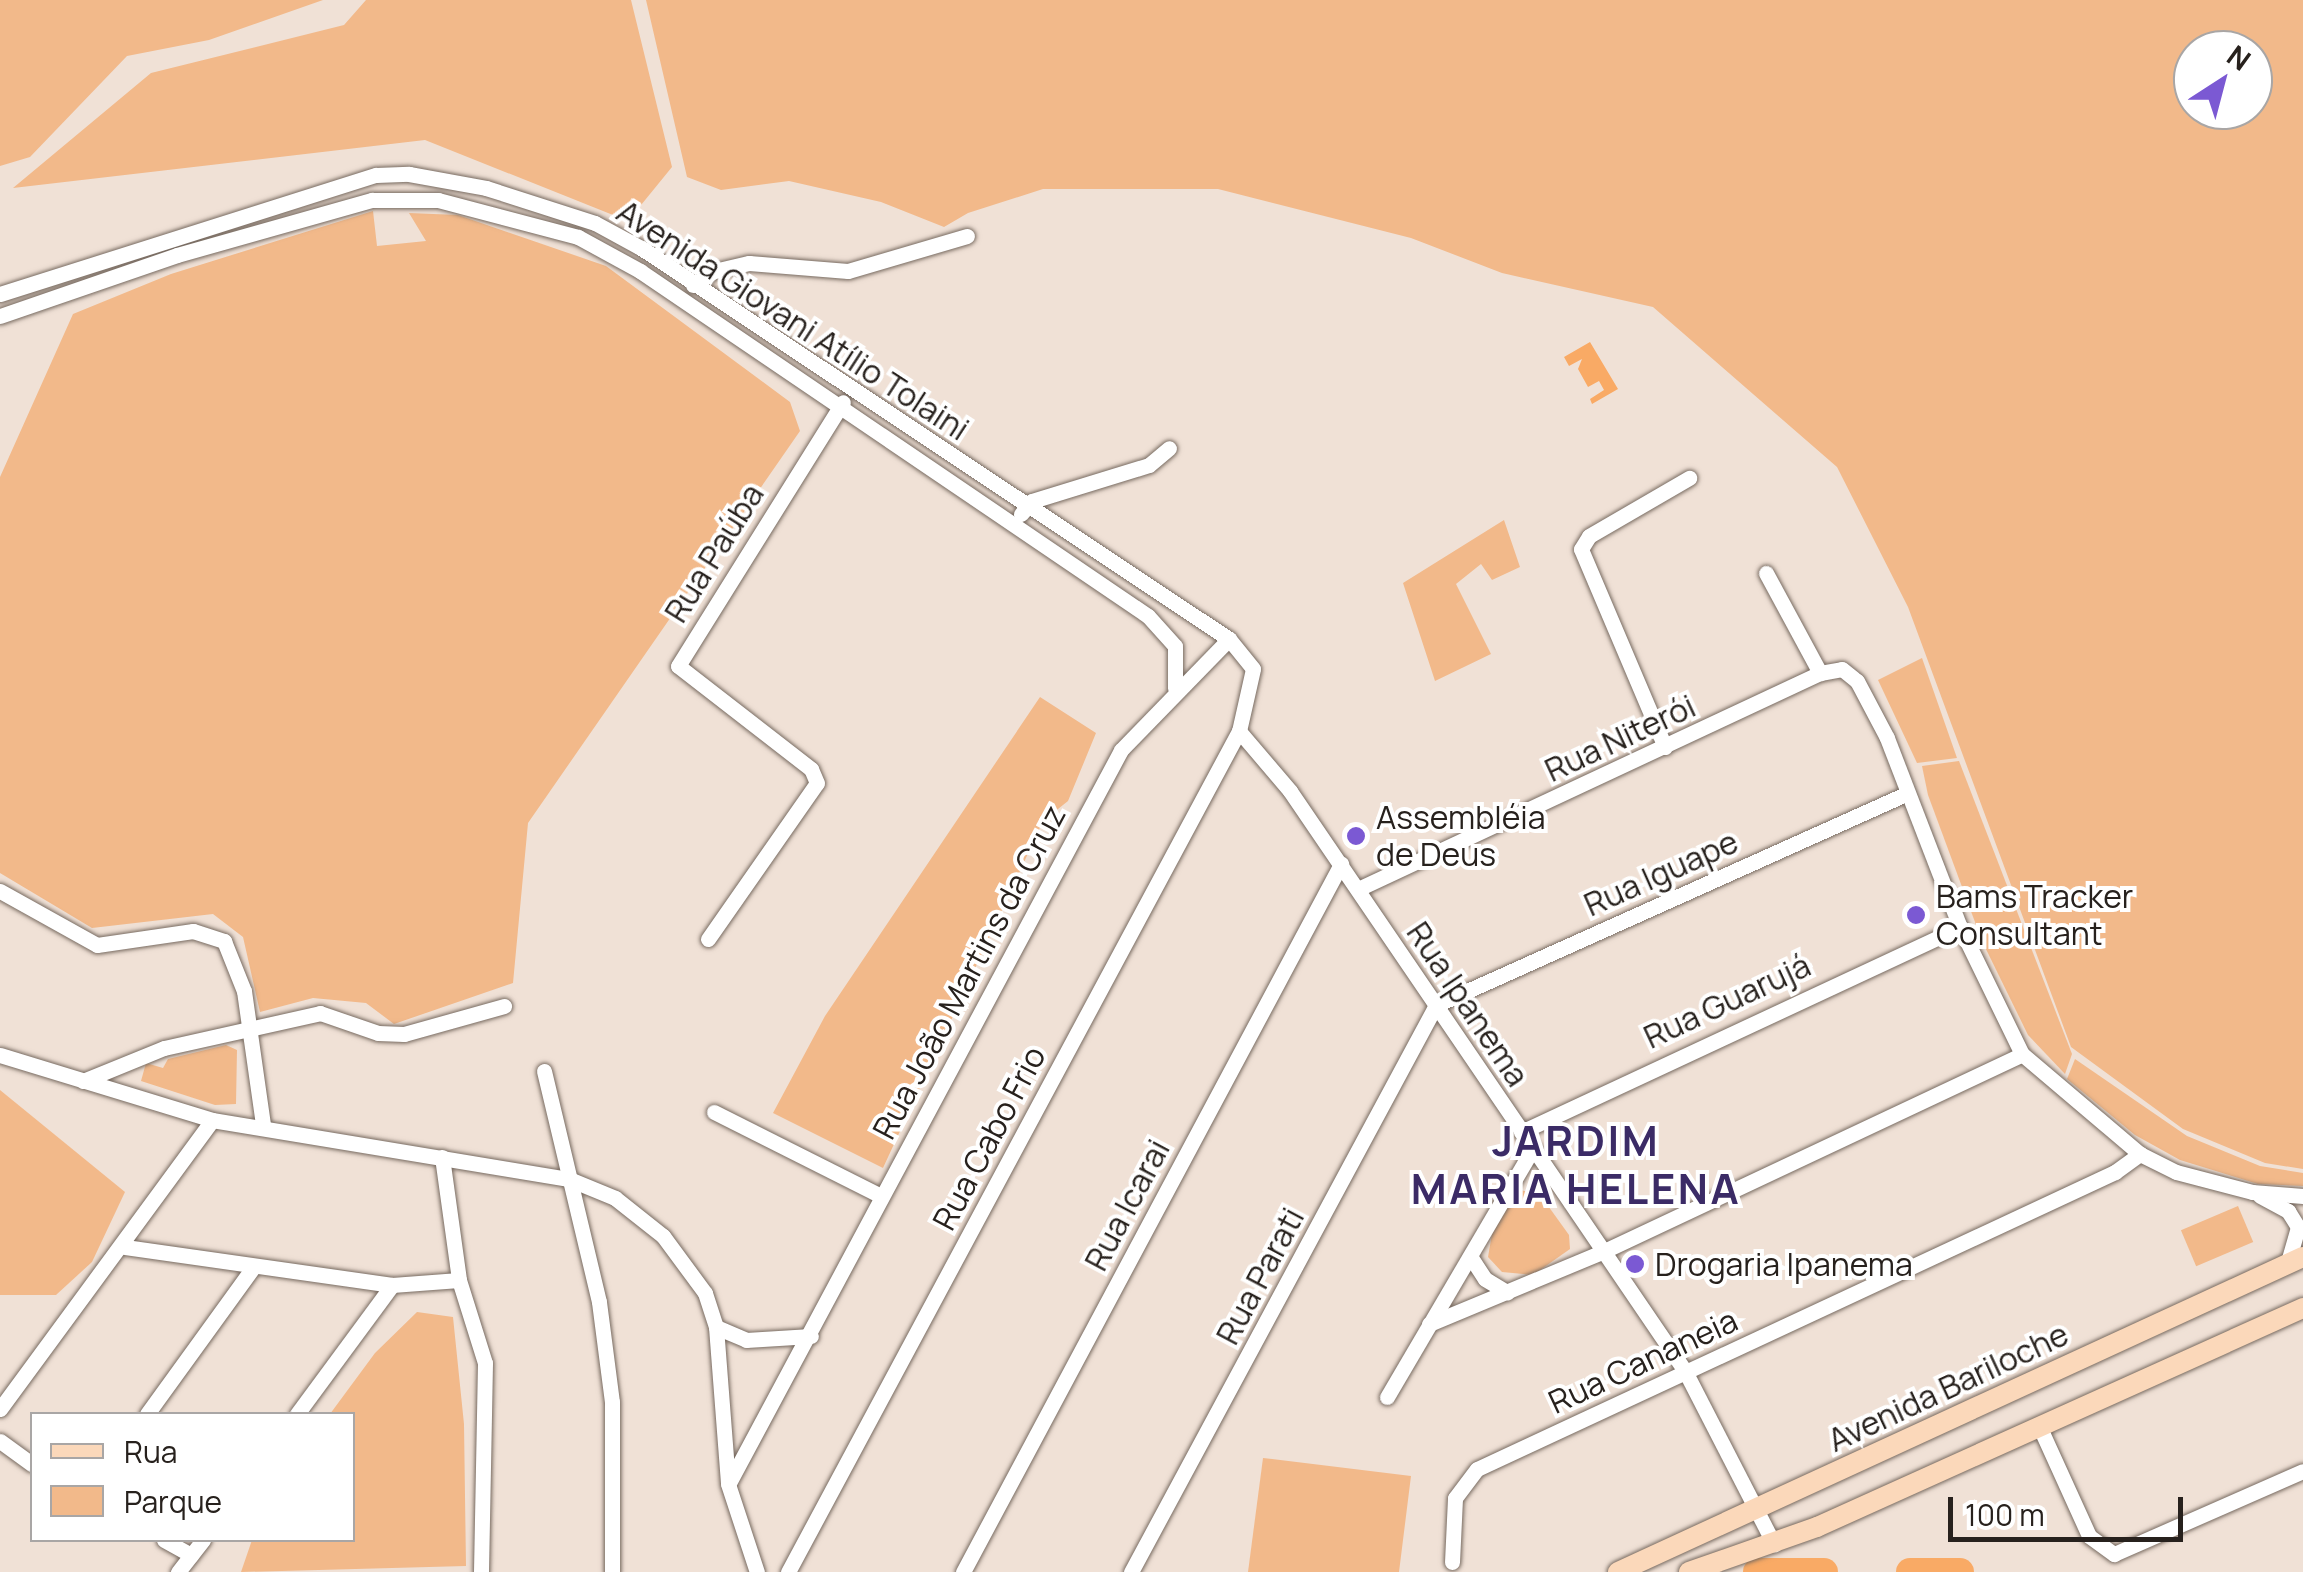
<!DOCTYPE html>
<meta charset="utf-8">
<style>
body{margin:0}
#map{position:relative;width:2303px;height:1572px;overflow:hidden;background:#f0e1d6;font-family:Manrope,sans-serif}
div>[style]{position:absolute}
.green>*{inset:0;background:#f2b98a;transform-origin:0 0}
.water>*{inset:0;background:#f9aa65}
.river>*{height:28px;margin:-14px;padding:0 14px;transform-origin:14px;border-radius:14px;background:#f9aa65}
.roads{filter:drop-shadow(0 0 2px #776a60) drop-shadow(0 0 2px #776a60)}
.minor>*{height:15px;margin:-7.5px;padding:0 7.5px;transform-origin:7.5px;border-radius:7.5px;background:#fff}
.major>*{height:20px;margin:-10px;padding:0 10px;transform-origin:10px;border-radius:10px;background:#fbd8ba}
.dots>*{width:28px;height:28px;translate:-50% -50%;box-sizing:border-box;border:5px solid #fff;border-radius:50%}
span{translate:-50% -50%;white-space:nowrap;text-align:center;line-height:1.15;-webkit-text-stroke:8px #fff;paint-order:stroke}
.street-label{font-size:32px;color:#27211d}
.poi-label{font-size:32px;color:#27211d}
.left{translate:0 -50%;text-align:left}
.district-label{font-size:42px;color:#3b2b66;font-weight:700;letter-spacing:2.5px}
.legend{position:absolute;left:30px;top:1412px;width:325px;height:130px;box-sizing:border-box;background:#fff;border:2px solid #a9a6a5;margin:0;padding:12px 18px;list-style:none;font-size:30px;color:#27211d}
.legend li{display:flex;align-items:center;gap:20px;height:50px}
.legend b{width:50px;border:2px solid #a9a6a5}
.north{position:absolute;left:2173px;top:30px;width:100px;height:100px;box-sizing:border-box;background:#fff;border:2px solid #a9a6a5;border-radius:50%;rotate:36deg;font-size:28px;font-weight:700;line-height:40px;text-align:center;color:#27211d}
.north::after{content:'';display:block;margin:auto;width:35px;height:45px;background:#7b59d3;clip-path:polygon(50% 0,100% 100%,50% 72%,0 100%)}
.scale{position:absolute;left:1948px;top:1497px;width:235px;height:45px;box-sizing:border-box;border:5px solid #27211d;border-top:0;padding-left:12px;font-size:30px;line-height:35px;white-space:nowrap;color:#27211d;-webkit-text-stroke:8px #fff;paint-order:stroke}
</style>
<div id="map">
<div class="green">
<i style="clip-path:polygon(0 0,323px 0,209px 40px,127px 56px,30px 157px,0 166px)"></i>
<i style="clip-path:polygon(366px 0,631px 0,672px 167px,628px 221px,425px 140px,13px 188px,151px 73px,344px 25px)"></i>
<i style="clip-path:polygon(evenodd,646px 0,2303px 0,2303px 1169px,2265px 1163px,2183px 1129px,2071px 1047px,1908px 607px,1837px 467px,1653px 307px,1502px 273px,1411px 238px,1218px 189px,1043px 189px,968px 213px,944px 227px,881px 202px,789px 181px,721px 190px,687px 177px,646px 0,2193px 50px,2253px 50px,2253px 110px,2193px 110px,2193px 50px)"></i>
<i style="clip-path:polygon(373px 211px,377px 246px,426px 241px,409px 213px,458px 215px,606px 266px,790px 402px,800px 431px,528px 823px,513px 983px,394px 1024px,366px 1003px,313px 998px,260px 1012px,243px 937px,213px 914px,92px 928px,0 873px,0 477px,73px 314px,171px 274px)"></i>
<i style="clip-path:polygon(1504px 520px,1520px 567px,1492px 580px,1481px 564px,1456px 584px,1491px 654px,1435px 681px,1403px 583px)"></i>
<i style="clip-path:polygon(1922px 658px,1957px 758px,1917px 763px,1878px 680px)"></i>
<i style="clip-path:polygon(1040px 697px,1096px 733px,1068px 801px,1043px 821px,883px 1168px,773px 1113px,825px 1016px)"></i>
<i style="clip-path:polygon(1959px 761px,2072px 1054px,2065px 1074px,2028px 1035px,1982px 941px,1928px 795px,1922px 766px)"></i>
<i style="clip-path:polygon(226px 1045px,237px 1050px,236px 1104px,215px 1105px,141px 1081px,146px 1063px,163px 1068px,168px 1059px)"></i>
<i style="clip-path:polygon(2075px 1059px,2187px 1136px,2260px 1166px,2303px 1173px,2303px 1186px,2258px 1184px,2180px 1160px,2135px 1135px,2067px 1079px)"></i>
<i style="clip-path:polygon(0 1090px,125px 1192px,92px 1262px,56px 1295px,0 1295px)"></i>
<i style="clip-path:polygon(1518px 1189px,1541px 1196px,1569px 1235px,1570px 1249px,1533px 1275px,1502px 1272px,1488px 1257px,1492px 1234px)"></i>
<i style="left:2238px;top:1206px;width:39px;height:62px;rotate:67deg"></i>
<i style="clip-path:polygon(417px 1312px,453px 1317px,464px 1424px,466px 1566px,241px 1572px,252px 1540px,352px 1540px,352px 1414px,330px 1414px,375px 1353px)"></i>
<i style="clip-path:polygon(1263px 1458px,1411px 1476px,1399px 1572px,1248px 1572px)"></i>
</div>
<div class="water">
<i style="clip-path:polygon(1590px 342px,1618px 389px,1592px 404px,1590px 399px,1604px 390px,1599px 381px,1588px 387px,1578px 369px,1582px 359px,1569px 366px,1564px 357px)"></i>
</div>
<div class="river">
<i style="left:1757px;top:1572px;width:67px"></i>
<i style="left:1910px;top:1572px;width:50px"></i>
</div>
<div class="roads">
<div class="minor">
<i style="left:693px;top:285px;width:25px;rotate:-34deg"></i>
<i style="left:714px;top:271px;width:36px;rotate:-13deg"></i>
<i style="left:749px;top:263px;width:99px;rotate:4.6deg"></i>
<i style="left:848px;top:271px;width:124px;rotate:-16.4deg"></i>
<i style="left:0;top:294px;width:394px;rotate:-17.6deg"></i>
<i style="left:376px;top:175px;width:33px;rotate:-2deg"></i>
<i style="left:409px;top:174px;width:78px;rotate:10.3deg"></i>
<i style="left:486px;top:188px;width:114px;rotate:17.8deg"></i>
<i style="left:595px;top:223px;width:52px;rotate:28.5deg"></i>
<i style="left:641px;top:248px;width:706px;rotate:33.62deg"></i>
<i style="left:1229px;top:639px;width:38px;rotate:51deg"></i>
<i style="left:1253px;top:669px;width:64px;rotate:102.7deg"></i>
<i style="left:1239px;top:731px;width:79px;rotate:49.6deg"></i>
<i style="left:1290px;top:791px;width:702px;rotate:55.74deg"></i>
<i style="left:1685px;top:1371px;width:195px;rotate:62.8deg"></i>
<i style="left:0;top:316px;width:187px;rotate:-19deg"></i>
<i style="left:177px;top:255px;width:203px;rotate:-15.8deg"></i>
<i style="left:372px;top:200px;width:66px"></i>
<i style="left:438px;top:200px;width:145px;rotate:14.8deg"></i>
<i style="left:578px;top:237px;width:71px;rotate:28.7deg"></i>
<i style="left:640px;top:271px;width:614px;rotate:34.18deg"></i>
<i style="left:1148px;top:616px;width:40px;rotate:48deg"></i>
<i style="left:1175px;top:646px;width:42px;rotate:90deg"></i>
<i style="left:1021px;top:514px;width:17px;rotate:-50deg"></i>
<i style="left:1032px;top:501px;width:122px;rotate:-17.1deg"></i>
<i style="left:1149px;top:465px;width:26px;rotate:-40deg"></i>
<i style="left:1766px;top:573px;width:114px;rotate:61.6deg"></i>
<i style="left:1665px;top:747px;width:215px;rotate:-113deg"></i>
<i style="left:1581px;top:549px;width:15px;rotate:-58deg"></i>
<i style="left:1589px;top:536px;width:116px;rotate:-30.1deg"></i>
<i style="left:1358px;top:889px;width:510px;rotate:-25.06deg"></i>
<i style="left:1820px;top:673px;width:22px;rotate:-10deg"></i>
<i style="left:1842px;top:669px;width:19px;rotate:39deg"></i>
<i style="left:1857px;top:681px;width:64px;rotate:62.2deg"></i>
<i style="left:1887px;top:738px;width:203px;rotate:68.9deg"></i>
<i style="left:1960px;top:927px;width:141px;rotate:64deg"></i>
<i style="left:2022px;top:1054px;width:155px;rotate:40.3deg"></i>
<i style="left:2140px;top:1154px;width:40px;rotate:26.6deg"></i>
<i style="left:2176px;top:1172px;width:79px;rotate:14.7deg"></i>
<i style="left:2252px;top:1192px;width:51px;rotate:4.5deg"></i>
<i style="left:0;top:891px;width:111px;rotate:29.1deg"></i>
<i style="left:97px;top:945px;width:97px;rotate:-8.3deg"></i>
<i style="left:193px;top:931px;width:33px;rotate:18deg"></i>
<i style="left:224px;top:941px;width:54px;rotate:68.2deg"></i>
<i style="left:244px;top:991px;width:135px;rotate:81.9deg"></i>
<i style="left:708px;top:939px;width:190px;rotate:-55.1deg"></i>
<i style="left:817px;top:783px;width:15px;rotate:-113deg"></i>
<i style="left:811px;top:769px;width:168px;rotate:-142.2deg"></i>
<i style="left:678px;top:666px;width:311px;rotate:-58deg"></i>
<i style="left:0;top:1055px;width:222px;rotate:17deg"></i>
<i style="left:212px;top:1120px;width:362px;rotate:9.4deg"></i>
<i style="left:569px;top:1179px;width:50px;rotate:22.4deg"></i>
<i style="left:615px;top:1198px;width:61px;rotate:38.4deg"></i>
<i style="left:663px;top:1236px;width:71px;rotate:53.6deg"></i>
<i style="left:705px;top:1293px;width:36px;rotate:72deg"></i>
<i style="left:716px;top:1327px;width:157px;rotate:85.6deg"></i>
<i style="left:728px;top:1484px;width:93px;rotate:71.8deg"></i>
<i style="left:544px;top:1071px;width:237px;rotate:76.6deg"></i>
<i style="left:599px;top:1302px;width:101px;rotate:82.6deg"></i>
<i style="left:612px;top:1402px;width:170px;rotate:90deg"></i>
<i style="left:83px;top:1081px;width:87px;rotate:-22.2deg"></i>
<i style="left:164px;top:1048px;width:160px;rotate:-12.6deg"></i>
<i style="left:320px;top:1013px;width:61px;rotate:19deg"></i>
<i style="left:378px;top:1033px;width:26px;rotate:2deg"></i>
<i style="left:404px;top:1034px;width:104px;rotate:-15.6deg"></i>
<i style="left:714px;top:1112px;width:187px;rotate:26.7deg"></i>
<i style="left:1521px;top:1132px;width:485px;rotate:-25deg"></i>
<i style="left:442px;top:1157px;width:124px;rotate:82.1deg"></i>
<i style="left:459px;top:1280px;width:87px;rotate:72.6deg"></i>
<i style="left:485px;top:1363px;width:209px;rotate:91.1deg"></i>
<i style="left:2260px;top:1196px;width:32px;rotate:28deg"></i>
<i style="left:2288px;top:1211px;width:19px;rotate:58deg"></i>
<i style="left:2298px;top:1227px;width:37px;rotate:106deg"></i>
<i style="left:125px;top:1247px;width:270px;rotate:8.1deg"></i>
<i style="left:392px;top:1285px;width:67px;rotate:-4.3deg"></i>
<i style="left:1470px;top:1256px;width:27px;rotate:57deg"></i>
<i style="left:1485px;top:1279px;width:26px;rotate:31deg"></i>
<i style="left:1429px;top:1324px;width:187px;rotate:-22.6deg"></i>
<i style="left:1602px;top:1252px;width:464px;rotate:-25.2deg"></i>
<i style="left:716px;top:1327px;width:33px;rotate:23deg"></i>
<i style="left:746px;top:1340px;width:65px;rotate:-3.5deg"></i>
<i style="left:1387px;top:1397px;width:286px;rotate:-59.6deg"></i>
<i style="left:0;top:1409px;width:358px;rotate:-53.7deg"></i>
<i style="left:147px;top:1414px;width:179px;rotate:-54.1deg"></i>
<i style="left:297px;top:1414px;width:160px;rotate:-53.6deg"></i>
<i style="left:2041px;top:1430px;width:116px;rotate:65.6deg"></i>
<i style="left:2089px;top:1536px;width:31px;rotate:36deg"></i>
<i style="left:2114px;top:1554px;width:206px;rotate:-23.7deg"></i>
<i style="left:0;top:1441px;width:39px;rotate:36deg"></i>
<i style="left:729px;top:1483px;width:831px;rotate:-61.86deg"></i>
<i style="left:1121px;top:750px;width:155px;rotate:-45.8deg"></i>
<i style="left:164px;top:1540px;width:31px;rotate:29deg"></i>
<i style="left:1452px;top:1562px;width:64px;rotate:-87.3deg"></i>
<i style="left:1455px;top:1498px;width:36px;rotate:-53deg"></i>
<i style="left:1477px;top:1469px;width:704px;rotate:-24.96deg"></i>
<i style="left:2115px;top:1172px;width:31px;rotate:-36deg"></i>
<i style="left:178px;top:1572px;width:41px;rotate:-52deg"></i>
<i style="left:788px;top:1572px;width:954px;rotate:-61.8deg"></i>
<i style="left:963px;top:1572px;width:803px;rotate:-61.9deg"></i>
<i style="left:1131px;top:1572px;width:644px;rotate:-61.72deg"></i>
<i style="left:1436px;top:1005px;width:517px;rotate:-24.19deg"></i>
</div>
<div class="major">
<i style="left:1618px;top:1572px;width:754px;rotate:-24.7deg"></i>
<i style="left:1689px;top:1572px;width:136px;rotate:-19.4deg"></i>
<i style="left:1817px;top:1527px;width:533px;rotate:-24.26deg"></i>
</div>
</div>
<div class="dots">
<i style="left:1356px;top:836px;background:#7b59d3"></i>
<i style="left:1916px;top:915px;background:#7b59d3"></i>
<i style="left:1635px;top:1264px;background:#7b59d3"></i>
</div>
<div class="street-label">
<span style="left:793px;top:320px;rotate:33deg">Avenida Giovani Atílio Tolaini</span>
<span style="left:714px;top:553px;rotate:-58deg">Rua Paúba</span>
<span style="left:1620px;top:738px;rotate:-25deg">Rua Niterói</span>
<span style="left:1661px;top:873px;rotate:-24deg">Rua Iguape</span>
<span style="left:969px;top:972px;rotate:-62deg">Rua João Martins da Cruz</span>
<span style="left:1727px;top:1001px;rotate:-25deg">Rua Guarujá</span>
<span style="left:1468px;top:1004px;rotate:56deg">Rua Ipanema</span>
<span style="left:989px;top:1138px;rotate:-62deg">Rua Cabo Frio</span>
<span style="left:1127px;top:1205px;rotate:-62deg">Rua Icarai</span>
<span style="left:1260px;top:1276px;rotate:-62deg">Rua Parati</span>
<span style="left:1643px;top:1361px;rotate:-25deg">Rua Cananeia</span>
<span style="left:1948px;top:1387px;rotate:-25deg">Avenida Bariloche</span>
</div>
<div class="poi-label">
<span class="left" style="left:1376px;top:836px">Assembléia<br>de Deus</span>
<span class="left" style="left:1936px;top:915px">Bams Tracker<br>Consultant</span>
<span class="left" style="left:1655px;top:1264px">Drogaria Ipanema</span>
</div>
<div class="district-label">
<span style="left:1576px;top:1164px">JARDIM<br>MARIA HELENA</span>
</div>
<ul class="legend">
<li><b style="height:12px;background:#fbd8ba"></b>Rua</li>
<li><b style="height:28px;background:#f2b98a"></b>Parque</li>
</ul>
<div class="north">N</div>
<div class="scale">100 m</div>
</div>
